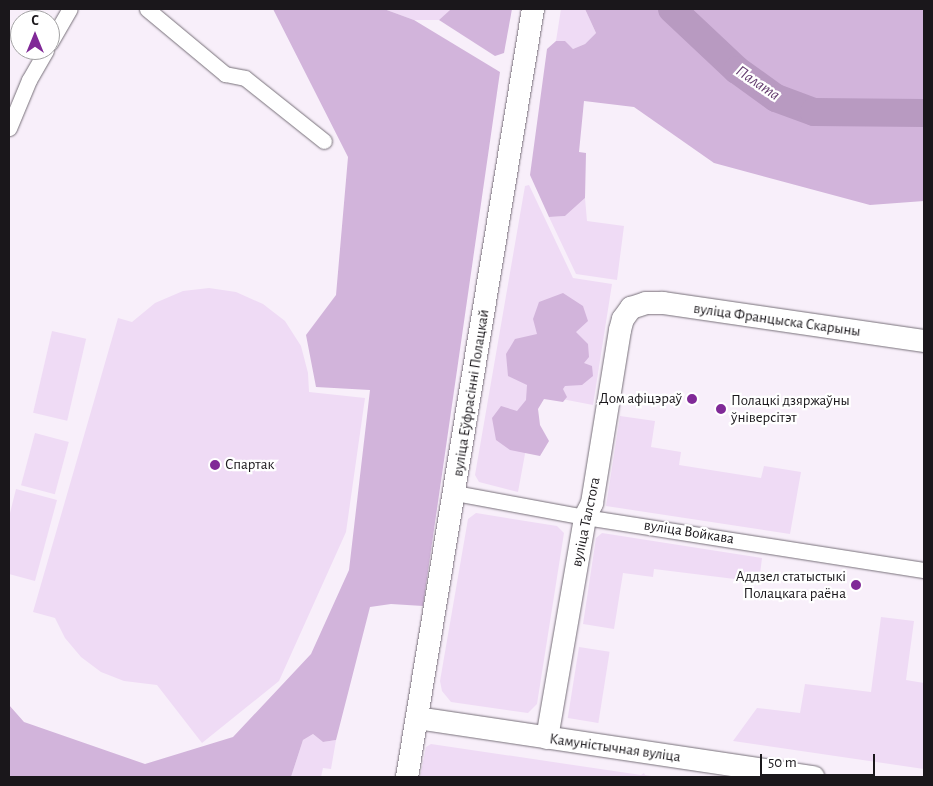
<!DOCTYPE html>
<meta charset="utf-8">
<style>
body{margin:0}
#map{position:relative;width:933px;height:786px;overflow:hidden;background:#f8effa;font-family:"Alegreya Sans",sans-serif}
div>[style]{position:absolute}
.green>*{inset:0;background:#efdbf5;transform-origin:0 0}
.forest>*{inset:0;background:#d2b4db}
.river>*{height:28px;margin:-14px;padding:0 14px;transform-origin:14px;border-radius:14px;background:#b89ac1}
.roads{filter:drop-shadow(0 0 1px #777079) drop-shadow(0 0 1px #777079)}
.street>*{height:15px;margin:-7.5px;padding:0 7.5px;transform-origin:7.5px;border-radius:7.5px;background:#fff}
.secondary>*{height:22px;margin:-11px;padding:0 11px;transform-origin:11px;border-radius:11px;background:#fff}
.dots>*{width:14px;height:14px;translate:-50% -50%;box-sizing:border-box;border:2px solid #fff;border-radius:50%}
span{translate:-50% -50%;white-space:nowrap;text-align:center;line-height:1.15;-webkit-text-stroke:4.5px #fff;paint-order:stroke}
.street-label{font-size:15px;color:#1a171b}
.poi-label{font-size:15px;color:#1a171b}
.right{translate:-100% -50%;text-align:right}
.left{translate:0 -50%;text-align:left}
.water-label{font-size:16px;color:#633b6e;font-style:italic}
.frame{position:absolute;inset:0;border:10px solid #1a171b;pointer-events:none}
.north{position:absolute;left:10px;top:10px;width:50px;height:50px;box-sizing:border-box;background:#fff;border:1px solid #a3a2a4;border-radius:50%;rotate:0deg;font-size:14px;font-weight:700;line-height:20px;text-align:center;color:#1a171b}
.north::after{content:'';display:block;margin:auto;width:18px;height:22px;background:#802997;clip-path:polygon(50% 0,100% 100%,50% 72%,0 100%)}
.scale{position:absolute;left:760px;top:754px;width:115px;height:22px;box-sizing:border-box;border:2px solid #1a171b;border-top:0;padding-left:6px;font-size:15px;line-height:18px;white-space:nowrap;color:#1a171b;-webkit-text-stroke:4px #fff;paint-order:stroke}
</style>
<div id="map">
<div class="green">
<i style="clip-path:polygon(384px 9px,451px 9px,439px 20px,414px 20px)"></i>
<i style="clip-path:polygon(561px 9px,585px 9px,596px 33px,585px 44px,573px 49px,565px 42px,556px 41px)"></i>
<i style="clip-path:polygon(529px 185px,573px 278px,612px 284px,593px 405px,536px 394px,518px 492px,479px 482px,475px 475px,525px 186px)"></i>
<i style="clip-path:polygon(585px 198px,587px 221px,624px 226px,617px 280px,576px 274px,549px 217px,565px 216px)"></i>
<i style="clip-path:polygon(209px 288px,236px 292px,263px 304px,285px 321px,301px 346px,308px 373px,309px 392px,365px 398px,346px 532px,279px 681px,202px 743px,157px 685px,124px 681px,101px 672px,81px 657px,65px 638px,55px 618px,33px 612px,118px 318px,132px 322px,155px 303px,183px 291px)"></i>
<i style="left:52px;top:331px;width:35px;height:84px;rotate:13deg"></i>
<i style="clip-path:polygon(620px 416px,655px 421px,651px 447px,681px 452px,679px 465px,761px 478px,764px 466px,801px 472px,790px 534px,606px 506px)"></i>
<i style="left:35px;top:433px;width:35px;height:54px;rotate:15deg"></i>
<i style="clip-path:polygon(16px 489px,57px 500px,35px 581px,9px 574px,9px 517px)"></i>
<i style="clip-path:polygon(476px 513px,557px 526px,564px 533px,537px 704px,528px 713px,451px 702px,442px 691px,440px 681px,468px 519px)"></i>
<i style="clip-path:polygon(602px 533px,762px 558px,759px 582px,654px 569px,653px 577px,623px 573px,614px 629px,583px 624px,596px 538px)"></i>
<i style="clip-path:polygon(881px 617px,914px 621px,906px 680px,924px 683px,924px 769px,733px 741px,757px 708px,800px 713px,805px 684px,871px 692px)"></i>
<i style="left:579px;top:647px;width:31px;height:72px;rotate:9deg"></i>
<i style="clip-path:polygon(313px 734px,323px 742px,336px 740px,331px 769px,323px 768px,321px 777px,291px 777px,303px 740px)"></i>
<i style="clip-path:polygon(431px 744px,641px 775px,644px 773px,645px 775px,658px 777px,420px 777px,426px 747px)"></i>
</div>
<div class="forest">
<i style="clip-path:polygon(273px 9px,384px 9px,414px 20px,500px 72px,423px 606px,391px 604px,370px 607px,336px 740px,323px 742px,313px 734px,303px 740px,291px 777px,12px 777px,9px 776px,9px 705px,24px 722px,145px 764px,233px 737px,311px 654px,349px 570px,370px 390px,316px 387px,306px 335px,336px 295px,348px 157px)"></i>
<i style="clip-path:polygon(451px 9px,512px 9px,504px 53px,495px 56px,439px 20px)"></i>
<i style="clip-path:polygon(585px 9px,924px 9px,924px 201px,870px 205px,714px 163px,634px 107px,584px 101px,579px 152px,586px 153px,585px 198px,565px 216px,549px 217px,530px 175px,547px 49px,556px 41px,565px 41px,573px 49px,585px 44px,596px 33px)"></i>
<i style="clip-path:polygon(563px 293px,583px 306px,588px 321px,576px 332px,588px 344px,589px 357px,584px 363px,592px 366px,593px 376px,582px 385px,565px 386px,563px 389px,567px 397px,563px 402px,544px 399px,538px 409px,540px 425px,549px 441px,540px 456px,510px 450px,496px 440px,492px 418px,501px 406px,517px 411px,526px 400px,527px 385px,508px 376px,506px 354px,515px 339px,537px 334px,533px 319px,539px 302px)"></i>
</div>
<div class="river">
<i style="left:672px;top:9px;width:89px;rotate:43.2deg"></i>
<i style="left:737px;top:70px;width:48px;rotate:35.7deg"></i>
<i style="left:776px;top:98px;width:40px;rotate:20.2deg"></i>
<i style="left:814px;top:112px;width:110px;rotate:0.5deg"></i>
</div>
<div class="roads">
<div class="street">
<i style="left:147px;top:9px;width:102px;rotate:39.8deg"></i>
<i style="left:225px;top:74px;width:20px;rotate:11deg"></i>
<i style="left:245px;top:78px;width:101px;rotate:38.6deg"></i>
<i style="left:50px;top:43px;width:39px;rotate:-60deg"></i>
<i style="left:9px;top:128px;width:52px;rotate:-67.4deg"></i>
<i style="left:29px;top:80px;width:34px;rotate:-60deg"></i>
<i style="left:455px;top:493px;width:132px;rotate:10.5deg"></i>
<i style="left:585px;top:517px;width:343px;rotate:8.9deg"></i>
</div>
<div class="secondary">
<i style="left:417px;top:718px;width:401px;rotate:8.5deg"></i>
<i style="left:547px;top:738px;width:224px;rotate:-80.2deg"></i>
<i style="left:585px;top:517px;width:16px;rotate:-63deg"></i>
<i style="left:592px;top:503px;width:175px;rotate:-80.8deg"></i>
<i style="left:620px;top:330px;width:11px;rotate:-75deg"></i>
<i style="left:623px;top:319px;width:14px;rotate:-54deg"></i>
<i style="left:631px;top:308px;width:16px;rotate:-18deg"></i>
<i style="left:646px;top:303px;width:17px"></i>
<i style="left:663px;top:303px;width:264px;rotate:8.3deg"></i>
<i style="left:407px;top:777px;width:778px;rotate:-80.68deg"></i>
</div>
</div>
<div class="dots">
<i style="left:692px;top:399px;background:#802997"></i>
<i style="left:721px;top:409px;background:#802997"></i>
<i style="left:215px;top:465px;background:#802997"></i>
<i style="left:856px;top:585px;background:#802997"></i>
</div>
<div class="street-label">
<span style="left:777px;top:320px;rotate:8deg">вуліца Францыска Скарыны</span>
<span style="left:471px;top:393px;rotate:-81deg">вуліца Еўфрасінні Полацкай</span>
<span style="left:586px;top:522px;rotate:-78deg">вуліца Талстога</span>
<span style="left:689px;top:532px;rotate:9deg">вуліца Войкава</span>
<span style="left:615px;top:748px;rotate:8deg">Камуністычная вуліца</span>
</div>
<div class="poi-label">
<span class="right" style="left:682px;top:399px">Дом афіцэраў</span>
<span class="left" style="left:731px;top:409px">Полацкі дзяржаўны<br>ўніверсітэт</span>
<span class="left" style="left:225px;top:465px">Спартак</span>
<span class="right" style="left:846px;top:585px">Аддзел статыстыкі<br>Полацкага раёна</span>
</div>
<div class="water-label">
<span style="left:758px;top:83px;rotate:34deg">Палата</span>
</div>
<div class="frame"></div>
<div class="north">С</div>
<div class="scale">50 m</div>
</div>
